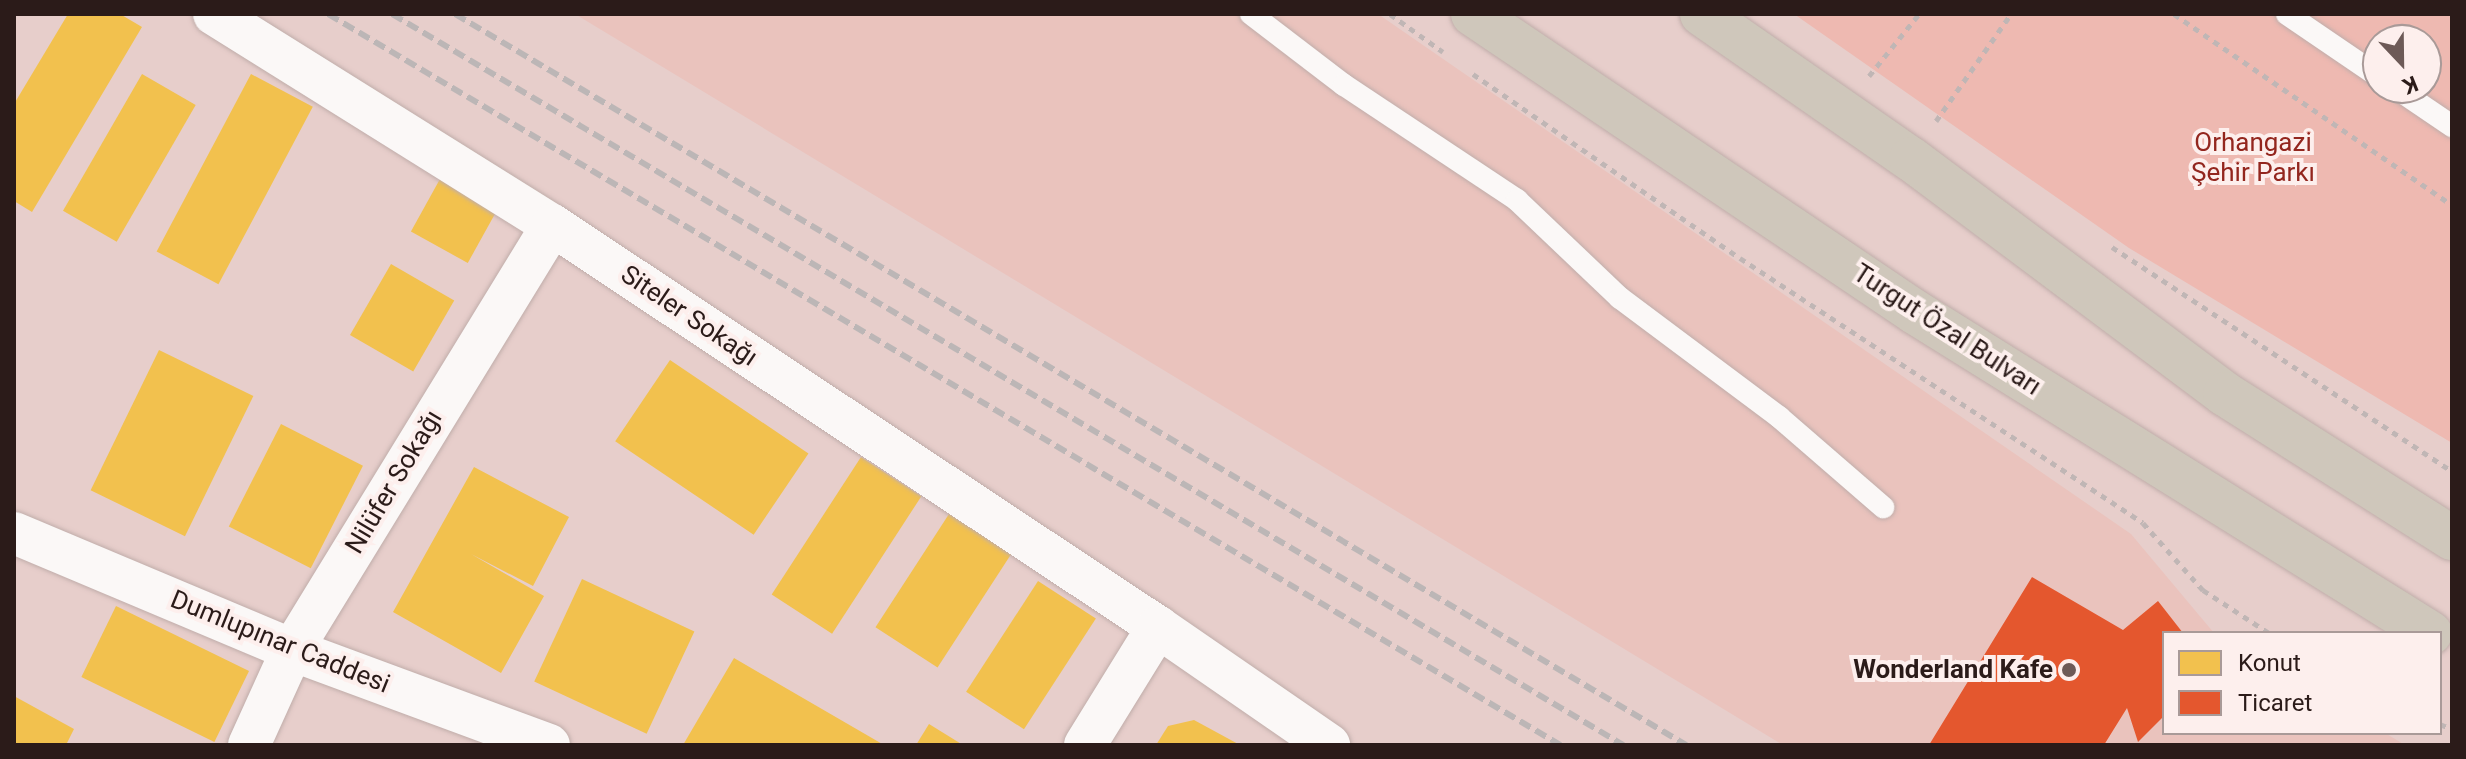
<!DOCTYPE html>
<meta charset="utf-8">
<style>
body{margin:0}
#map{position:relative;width:2466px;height:759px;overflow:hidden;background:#e7cecb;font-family:Roboto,sans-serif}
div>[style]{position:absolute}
.built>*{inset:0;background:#eac3bd}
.green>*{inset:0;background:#eeb9b1}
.homes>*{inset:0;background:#f2c14e;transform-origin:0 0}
.shops>*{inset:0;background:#e4572e}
.path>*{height:5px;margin-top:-2.5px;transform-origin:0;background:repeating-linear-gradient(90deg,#c0b6b5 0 6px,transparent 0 12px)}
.roads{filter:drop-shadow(0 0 2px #c0adaa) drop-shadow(0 0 2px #c0adaa)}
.lane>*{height:22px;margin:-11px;padding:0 11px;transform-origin:11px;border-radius:11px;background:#fbf8f7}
.street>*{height:42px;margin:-21px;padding:0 21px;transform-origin:21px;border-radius:21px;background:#fbf8f7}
.highway>*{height:44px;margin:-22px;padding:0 22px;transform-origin:22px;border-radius:22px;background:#cfc7bb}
.rail>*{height:6px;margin-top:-3px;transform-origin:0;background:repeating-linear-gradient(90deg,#bcb6b6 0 12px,transparent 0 18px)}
.dots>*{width:22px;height:22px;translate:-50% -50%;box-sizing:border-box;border:4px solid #fdefed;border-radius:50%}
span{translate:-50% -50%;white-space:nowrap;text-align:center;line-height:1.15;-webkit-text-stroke:8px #fdefed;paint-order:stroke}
.park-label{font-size:26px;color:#93261e}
.street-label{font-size:26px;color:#2b1b19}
.poi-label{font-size:26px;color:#2b1b19;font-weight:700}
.right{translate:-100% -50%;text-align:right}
.frame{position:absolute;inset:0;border:16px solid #2b1b19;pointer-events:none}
.legend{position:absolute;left:2162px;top:631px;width:280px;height:104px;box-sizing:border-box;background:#fdefed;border:2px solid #a99a98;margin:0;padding:10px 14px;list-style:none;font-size:24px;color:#2b1b19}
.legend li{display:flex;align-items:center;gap:16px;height:40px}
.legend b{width:40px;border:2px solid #a99a98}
.north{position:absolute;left:2362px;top:24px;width:80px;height:80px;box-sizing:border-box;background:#fdefed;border:2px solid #a99a98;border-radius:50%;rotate:158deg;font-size:22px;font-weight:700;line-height:32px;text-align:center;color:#2b1b19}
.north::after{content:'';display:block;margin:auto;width:28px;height:36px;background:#6d5a57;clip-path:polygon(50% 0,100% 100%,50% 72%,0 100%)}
</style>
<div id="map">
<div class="built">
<i style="clip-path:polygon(575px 14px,1378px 14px,2131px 534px,2214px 633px,2164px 633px,2164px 733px,2385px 733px,2405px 745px,1783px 745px)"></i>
</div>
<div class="green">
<i style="clip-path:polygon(evenodd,1794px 14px,2452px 14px,2452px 443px,2129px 248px,1794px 14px,2378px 40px,2426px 40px,2426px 88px,2378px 88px,2378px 40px)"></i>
</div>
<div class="homes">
<i style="clip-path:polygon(68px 14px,120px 14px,142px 27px,32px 212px,14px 201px,14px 104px)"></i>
<i style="left:142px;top:74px;width:62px;height:158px;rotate:30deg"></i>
<i style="left:251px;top:74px;width:70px;height:201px;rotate:28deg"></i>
<i style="left:440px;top:179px;width:65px;height:60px;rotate:29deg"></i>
<i style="left:391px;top:264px;width:73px;height:82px;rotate:30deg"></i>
<i style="left:159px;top:350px;width:105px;height:156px;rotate:26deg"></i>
<i style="left:670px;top:360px;width:167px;height:98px;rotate:34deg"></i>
<i style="left:281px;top:424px;width:92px;height:115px;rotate:27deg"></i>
<i style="left:861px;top:457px;width:72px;height:164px;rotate:33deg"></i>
<i style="clip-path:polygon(474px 467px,569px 517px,533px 586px,471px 554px,544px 596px,501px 673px,393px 612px)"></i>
<i style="left:949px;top:514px;width:74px;height:135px;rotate:33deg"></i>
<i style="left:582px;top:579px;width:124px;height:113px;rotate:25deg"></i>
<i style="left:1038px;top:581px;width:69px;height:132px;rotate:33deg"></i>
<i style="left:116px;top:606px;width:148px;height:79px;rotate:26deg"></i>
<i style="clip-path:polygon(734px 658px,884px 745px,683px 745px)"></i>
<i style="clip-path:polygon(14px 696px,74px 729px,66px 745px,14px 745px)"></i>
<i style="clip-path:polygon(1194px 720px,1240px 745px,1156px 745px,1168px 726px)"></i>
<i style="clip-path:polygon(929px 724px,963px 745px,916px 745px)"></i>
</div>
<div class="shops">
<i style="clip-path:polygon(2032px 577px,2123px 630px,2158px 601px,2183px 633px,2164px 633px,2164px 716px,2138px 742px,2127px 708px,2104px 745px,1929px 745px)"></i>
</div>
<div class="path">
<i style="left:1390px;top:14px;width:65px;rotate:35.6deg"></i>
<i style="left:2174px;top:14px;width:337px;rotate:34.5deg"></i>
<i style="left:1473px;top:74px;width:324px;rotate:34.6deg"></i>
<i style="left:1740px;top:258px;width:482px;rotate:33.3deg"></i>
<i style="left:2143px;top:523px;width:90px;rotate:48.2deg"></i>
<i style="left:2203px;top:590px;width:79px;rotate:33.1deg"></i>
<i style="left:1869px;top:76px;width:80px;rotate:-51.1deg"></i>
<i style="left:1936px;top:121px;width:131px;rotate:-55deg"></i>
<i style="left:2112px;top:247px;width:407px;rotate:33.4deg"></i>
<i style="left:2440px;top:724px;width:13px;rotate:23deg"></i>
</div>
<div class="roads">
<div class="lane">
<i style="left:1251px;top:14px;width:117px;rotate:37.4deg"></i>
<i style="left:1344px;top:85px;width:208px;rotate:33.6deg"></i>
<i style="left:1517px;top:200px;width:142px;rotate:43.6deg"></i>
<i style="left:1620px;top:298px;width:199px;rotate:36.8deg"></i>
<i style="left:1779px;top:417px;width:138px;rotate:40.9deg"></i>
<i style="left:2287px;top:14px;width:110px;rotate:34.3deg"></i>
<i style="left:2396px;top:88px;width:68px;rotate:34.2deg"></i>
</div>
<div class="street">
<i style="left:214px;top:14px;width:398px;rotate:32deg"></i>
<i style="left:552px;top:225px;width:727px;rotate:33.56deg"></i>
<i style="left:1158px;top:627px;width:208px;rotate:34.6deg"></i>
<i style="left:14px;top:533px;width:302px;rotate:22.8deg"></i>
<i style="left:292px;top:650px;width:274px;rotate:20.3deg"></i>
<i style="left:249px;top:745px;width:104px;rotate:-65.6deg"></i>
<i style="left:292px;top:650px;width:498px;rotate:-58.5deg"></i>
<i style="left:1085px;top:745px;width:139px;rotate:-58.3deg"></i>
</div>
<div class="highway">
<i style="left:1473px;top:14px;width:533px;rotate:33.99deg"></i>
<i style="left:1915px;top:312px;width:607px;rotate:31.94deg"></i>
<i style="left:1702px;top:14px;width:254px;rotate:34.8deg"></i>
<i style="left:1911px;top:159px;width:392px;rotate:36.8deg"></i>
<i style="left:2225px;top:394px;width:269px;rotate:32.4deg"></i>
</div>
</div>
<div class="rail">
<i style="left:328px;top:14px;width:1433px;rotate:30.68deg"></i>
<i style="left:392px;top:14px;width:1432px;rotate:30.7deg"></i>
<i style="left:455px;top:14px;width:1432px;rotate:30.7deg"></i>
</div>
<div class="dots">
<i style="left:2069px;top:670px;background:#6d5a57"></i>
</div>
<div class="park-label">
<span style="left:2253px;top:158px">Orhangazi<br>Şehir Parkı</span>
</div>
<div class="street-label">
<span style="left:689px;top:316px;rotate:34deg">Siteler Sokağı</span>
<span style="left:1947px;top:330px;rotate:33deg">Turgut Özal Bulvarı</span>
<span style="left:394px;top:482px;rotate:-59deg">Nilüfer Sokağı</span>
<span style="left:280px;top:642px;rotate:22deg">Dumlupınar Caddesi</span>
</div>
<div class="poi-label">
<span class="right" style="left:2053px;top:670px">Wonderland Kafe</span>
</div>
<div class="frame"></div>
<ul class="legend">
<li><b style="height:22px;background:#f2c14e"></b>Konut</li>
<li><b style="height:22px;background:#e4572e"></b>Ticaret</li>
</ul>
<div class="north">K</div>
</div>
